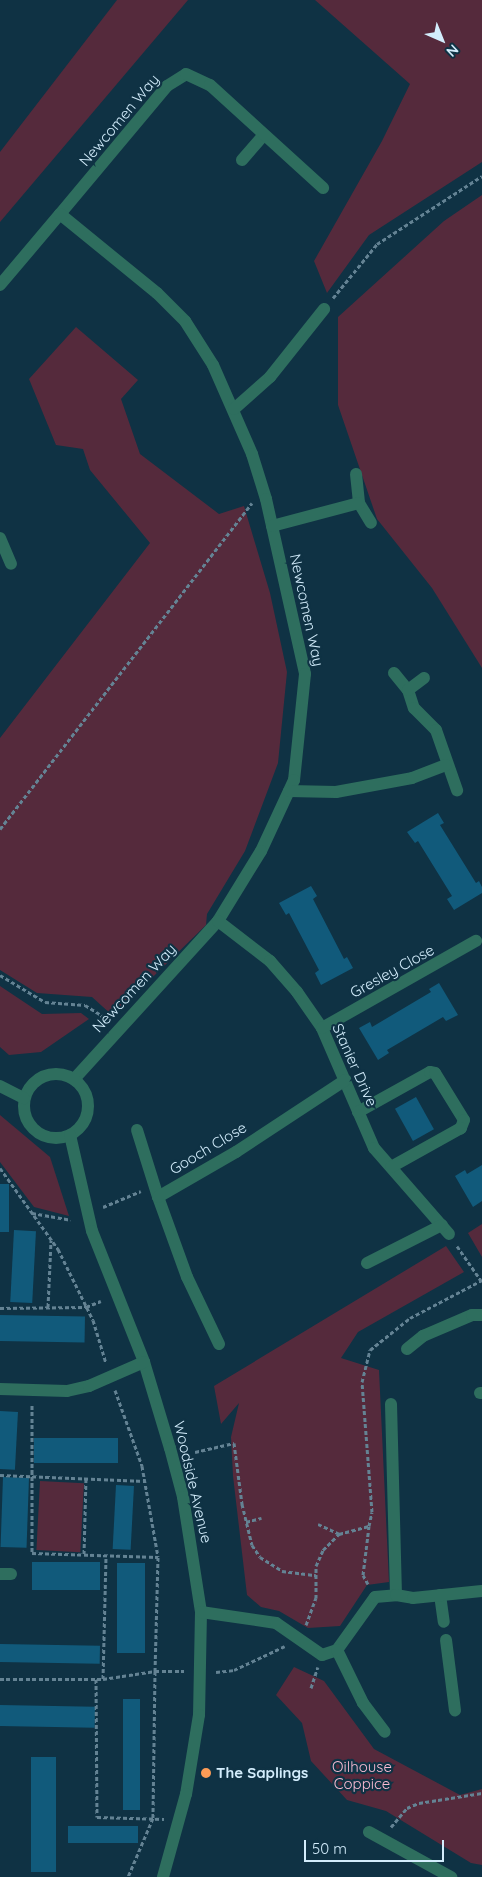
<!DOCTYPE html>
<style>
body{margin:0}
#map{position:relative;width:482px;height:1877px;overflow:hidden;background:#0f3244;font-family:Quicksand,sans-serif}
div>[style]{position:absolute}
.green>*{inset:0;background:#552a3c;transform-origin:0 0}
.building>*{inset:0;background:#115a7b;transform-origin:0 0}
.path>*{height:3px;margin-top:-1.5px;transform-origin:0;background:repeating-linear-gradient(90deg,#648394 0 4px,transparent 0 6.5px)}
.minor>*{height:12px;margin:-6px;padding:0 6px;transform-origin:6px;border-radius:6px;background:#2e6e5e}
.minor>.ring{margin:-6px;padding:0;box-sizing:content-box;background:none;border:12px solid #2e6e5e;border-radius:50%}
.dots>*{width:14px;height:14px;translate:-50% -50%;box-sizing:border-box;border:2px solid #0f3244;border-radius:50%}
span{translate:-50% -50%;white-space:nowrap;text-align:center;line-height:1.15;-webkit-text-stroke:4.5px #0f3244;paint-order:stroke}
.street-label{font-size:15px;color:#d3edfc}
.park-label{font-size:15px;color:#fabcd3}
.poi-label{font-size:15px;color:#d3edfc;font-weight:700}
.left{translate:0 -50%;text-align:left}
.north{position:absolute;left:417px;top:15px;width:50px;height:50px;-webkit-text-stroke:4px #0f3244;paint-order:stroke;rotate:136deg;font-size:14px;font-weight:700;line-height:20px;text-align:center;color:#d3edfc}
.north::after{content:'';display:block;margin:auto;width:18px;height:22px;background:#d3edfc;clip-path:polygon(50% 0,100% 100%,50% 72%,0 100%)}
.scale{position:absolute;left:304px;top:1840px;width:140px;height:22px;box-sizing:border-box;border:2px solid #d3edfc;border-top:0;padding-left:6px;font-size:15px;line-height:18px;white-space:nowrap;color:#d3edfc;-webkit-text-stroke:4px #0f3244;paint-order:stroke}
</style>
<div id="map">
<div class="green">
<i style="clip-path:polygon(117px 0,188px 0,0 222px,0 152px)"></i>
<i style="clip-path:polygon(315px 0,482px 0,482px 162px,369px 235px,327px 293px,314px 261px,382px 141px,410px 84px)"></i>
<i style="clip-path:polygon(482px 195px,482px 668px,432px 588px,377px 519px,338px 405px,338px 317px,444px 221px)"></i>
<i style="clip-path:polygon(76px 327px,138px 380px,121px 399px,140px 454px,219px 514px,244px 506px,270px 593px,287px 672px,278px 763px,245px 851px,207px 914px,206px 925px,113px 1016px,92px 997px,37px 993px,0 970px,0 738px,150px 543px,90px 470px,83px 449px,56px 445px,29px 379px)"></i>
<i style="clip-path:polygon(0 986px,42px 1014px,81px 1013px,89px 1019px,41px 1052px,9px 1055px,0 1047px)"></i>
<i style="clip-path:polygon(0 1115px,50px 1157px,69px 1216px,34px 1207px,0 1162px)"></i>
<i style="clip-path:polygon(482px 1224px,482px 1257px,468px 1233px)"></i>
<i style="clip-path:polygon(446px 1246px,464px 1272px,358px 1332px,341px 1358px,379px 1370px,389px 1582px,367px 1585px,340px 1626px,308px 1628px,279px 1611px,261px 1607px,247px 1595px,233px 1476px,231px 1437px,239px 1403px,221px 1424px,214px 1386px)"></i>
<i style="left:40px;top:1481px;width:44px;height:69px;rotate:3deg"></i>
<i style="clip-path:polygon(294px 1667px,324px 1681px,374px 1749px,460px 1795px,482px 1789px,482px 1865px,471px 1863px,386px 1811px,347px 1800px,311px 1761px,302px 1723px,276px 1695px)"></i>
</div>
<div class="building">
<i style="clip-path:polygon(438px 813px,444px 823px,440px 825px,476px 883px,479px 881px,482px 887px,482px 893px,454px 910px,447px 899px,452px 896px,418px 841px,415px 843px,407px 832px)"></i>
<i style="clip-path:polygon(311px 886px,317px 896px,313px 899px,344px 959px,347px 957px,353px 968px,321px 985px,315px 973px,319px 970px,289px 913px,286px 915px,279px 903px)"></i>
<i style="clip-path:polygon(439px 983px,458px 1015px,446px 1021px,443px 1017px,387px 1050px,389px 1053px,378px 1060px,359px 1028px,370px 1022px,372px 1027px,431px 992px,429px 989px)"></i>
<i style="left:416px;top:1097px;width:37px;height:24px;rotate:61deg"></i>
<i style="clip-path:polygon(482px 1165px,482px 1201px,473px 1207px,455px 1176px,465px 1170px,467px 1174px)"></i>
<i style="left:0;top:1184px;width:9px;height:48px"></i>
<i style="left:14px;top:1230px;width:22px;height:72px;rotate:3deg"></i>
<i style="left:0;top:1315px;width:85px;height:26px;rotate:1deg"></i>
<i style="left:0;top:1411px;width:18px;height:58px;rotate:3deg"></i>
<i style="left:118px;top:1438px;width:25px;height:84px;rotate:90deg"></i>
<i style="left:3px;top:1477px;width:26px;height:70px;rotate:2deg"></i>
<i style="left:116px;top:1485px;width:18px;height:64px;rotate:3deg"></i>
<i style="left:100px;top:1562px;width:28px;height:68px;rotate:90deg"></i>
<i style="left:117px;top:1563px;width:28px;height:90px"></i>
<i style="left:0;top:1644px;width:100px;height:18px;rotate:1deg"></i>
<i style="left:123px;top:1699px;width:17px;height:111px"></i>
<i style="left:0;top:1705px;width:95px;height:21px;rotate:1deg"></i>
<i style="left:31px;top:1757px;width:25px;height:115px"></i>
<i style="left:68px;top:1826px;width:70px;height:17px"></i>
</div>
<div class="path">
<i style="left:333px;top:298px;width:70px;rotate:-50.8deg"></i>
<i style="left:377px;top:244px;width:125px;rotate:-32.9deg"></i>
<i style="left:0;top:829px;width:412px;rotate:-52.3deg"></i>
<i style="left:0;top:975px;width:52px;rotate:31deg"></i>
<i style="left:45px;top:1002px;width:40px;rotate:4.3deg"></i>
<i style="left:85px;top:1005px;width:19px;rotate:32deg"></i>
<i style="left:101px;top:1015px;width:10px;rotate:53deg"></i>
<i style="left:0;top:1168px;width:100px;rotate:54.4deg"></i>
<i style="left:58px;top:1249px;width:79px;rotate:63.8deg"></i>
<i style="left:93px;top:1320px;width:45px;rotate:73.2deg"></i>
<i style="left:103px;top:1207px;width:41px;rotate:-22.8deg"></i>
<i style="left:32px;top:1213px;width:39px;rotate:10deg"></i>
<i style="left:457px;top:1246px;width:44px;rotate:55.2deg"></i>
<i style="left:48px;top:1307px;width:67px;rotate:-87.4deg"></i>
<i style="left:0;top:1308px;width:86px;rotate:-0.7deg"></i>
<i style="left:86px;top:1307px;width:16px;rotate:-22deg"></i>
<i style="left:115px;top:1390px;width:81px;rotate:70.4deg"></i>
<i style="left:142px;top:1466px;width:92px;rotate:80deg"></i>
<i style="left:158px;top:1557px;width:114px;rotate:91.5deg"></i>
<i style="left:155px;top:1671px;width:29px"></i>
<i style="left:32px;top:1405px;width:148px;rotate:90deg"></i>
<i style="left:32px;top:1553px;width:126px;rotate:1.8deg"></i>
<i style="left:195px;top:1452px;width:40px;rotate:-13deg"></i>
<i style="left:234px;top:1443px;width:62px;rotate:82.5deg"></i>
<i style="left:242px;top:1504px;width:42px;rotate:76.3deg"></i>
<i style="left:252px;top:1545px;width:14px;rotate:56deg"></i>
<i style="left:260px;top:1557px;width:26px;rotate:32deg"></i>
<i style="left:282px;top:1571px;width:34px;rotate:7deg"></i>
<i style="left:0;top:1475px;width:145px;rotate:2.4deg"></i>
<i style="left:246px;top:1522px;width:16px;rotate:-15deg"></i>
<i style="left:318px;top:1524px;width:23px;rotate:25deg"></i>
<i style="left:84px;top:1554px;width:76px;rotate:-88.5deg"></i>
<i style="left:368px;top:1584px;width:10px;rotate:-119deg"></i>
<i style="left:363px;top:1575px;width:49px;rotate:-83deg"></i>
<i style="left:306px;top:1625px;width:29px;rotate:-70deg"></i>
<i style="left:316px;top:1598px;width:32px;rotate:-90deg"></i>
<i style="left:316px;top:1566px;width:17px;rotate:-66deg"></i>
<i style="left:323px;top:1550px;width:23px;rotate:-45deg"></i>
<i style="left:339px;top:1534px;width:31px;rotate:-15deg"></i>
<i style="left:369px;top:1526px;width:14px;rotate:-78deg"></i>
<i style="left:372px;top:1512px;width:130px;rotate:-94.4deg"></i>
<i style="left:362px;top:1382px;width:33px;rotate:-76deg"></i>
<i style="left:370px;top:1350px;width:51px;rotate:-38.7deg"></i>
<i style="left:410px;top:1318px;width:81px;rotate:-27.8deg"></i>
<i style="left:216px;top:1672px;width:18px;rotate:-6deg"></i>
<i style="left:234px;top:1670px;width:56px;rotate:-25.2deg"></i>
<i style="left:0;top:1679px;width:103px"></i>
<i style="left:103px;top:1679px;width:53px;rotate:-8.7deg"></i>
<i style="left:155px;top:1671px;width:147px;rotate:90.8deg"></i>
<i style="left:153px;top:1818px;width:64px;rotate:113deg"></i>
<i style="left:96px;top:1679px;width:138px;rotate:89.6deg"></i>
<i style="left:97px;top:1817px;width:67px;rotate:1.7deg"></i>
<i style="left:103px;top:1679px;width:124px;rotate:-88.6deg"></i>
<i style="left:311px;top:1688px;width:22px;rotate:-72deg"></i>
<i style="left:391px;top:1827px;width:25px;rotate:-50deg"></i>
<i style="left:407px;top:1808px;width:13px;rotate:-23deg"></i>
<i style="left:419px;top:1803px;width:64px;rotate:-9deg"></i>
</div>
<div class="minor">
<i style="left:242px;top:160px;width:33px;rotate:-49deg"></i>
<i style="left:60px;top:214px;width:167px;rotate:-50.1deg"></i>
<i style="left:167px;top:86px;width:22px;rotate:-32deg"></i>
<i style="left:186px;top:74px;width:26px;rotate:25deg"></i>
<i style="left:210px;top:85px;width:153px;rotate:42.3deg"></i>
<i style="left:0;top:285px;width:93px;rotate:-49.8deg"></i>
<i style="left:60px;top:214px;width:125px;rotate:39.2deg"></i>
<i style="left:157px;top:293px;width:40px;rotate:45deg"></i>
<i style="left:185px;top:321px;width:52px;rotate:57.5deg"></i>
<i style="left:213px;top:365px;width:97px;rotate:66.3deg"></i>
<i style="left:252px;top:454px;width:47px;rotate:72.7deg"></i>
<i style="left:266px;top:499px;width:179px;rotate:77.4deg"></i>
<i style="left:305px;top:674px;width:107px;rotate:95.9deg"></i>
<i style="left:294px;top:780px;width:78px;rotate:114.9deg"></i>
<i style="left:261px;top:851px;width:82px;rotate:121.6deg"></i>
<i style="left:218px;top:921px;width:214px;rotate:132.3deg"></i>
<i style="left:234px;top:409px;width:48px;rotate:-41.6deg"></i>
<i style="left:270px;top:377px;width:87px;rotate:-51.5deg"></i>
<i style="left:356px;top:474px;width:29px;rotate:84deg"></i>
<i style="left:359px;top:503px;width:23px;rotate:59deg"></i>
<i style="left:272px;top:526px;width:90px;rotate:-14.8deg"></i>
<i style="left:0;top:538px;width:28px;rotate:67deg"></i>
<i style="left:394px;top:673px;width:22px;rotate:51deg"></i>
<i style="left:408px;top:690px;width:19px;rotate:72deg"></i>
<i style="left:414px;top:708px;width:31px;rotate:45deg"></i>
<i style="left:436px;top:730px;width:64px;rotate:70.7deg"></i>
<i style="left:408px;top:690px;width:20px;rotate:-37deg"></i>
<i style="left:289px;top:791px;width:47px;rotate:1.2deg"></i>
<i style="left:336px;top:792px;width:77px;rotate:-10.4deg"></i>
<i style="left:412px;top:778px;width:36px;rotate:-21deg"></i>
<i style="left:218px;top:921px;width:66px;rotate:37.6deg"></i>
<i style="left:270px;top:961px;width:41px;rotate:48.9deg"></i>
<i style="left:297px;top:992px;width:44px;rotate:55.2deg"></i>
<i style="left:322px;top:1028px;width:131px;rotate:66.6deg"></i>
<i style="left:374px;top:1148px;width:114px;rotate:48.9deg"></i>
<i style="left:322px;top:1028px;width:177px;rotate:-29.5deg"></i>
<i class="ring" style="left:24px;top:1074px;width:52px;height:52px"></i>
<i style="left:0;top:1086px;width:27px;rotate:27deg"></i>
<i style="left:358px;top:1112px;width:82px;rotate:-29.1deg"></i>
<i style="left:430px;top:1072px;width:5px;rotate:11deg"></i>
<i style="left:435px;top:1073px;width:55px;rotate:58.3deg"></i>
<i style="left:464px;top:1120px;width:9px;rotate:111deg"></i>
<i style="left:461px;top:1128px;width:80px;rotate:150.9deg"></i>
<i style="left:137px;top:1130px;width:70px;rotate:72.6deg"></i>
<i style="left:70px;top:1135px;width:98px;rotate:77.1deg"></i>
<i style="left:92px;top:1231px;width:141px;rotate:68.3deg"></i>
<i style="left:144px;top:1362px;width:90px;rotate:73.2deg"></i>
<i style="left:170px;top:1448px;width:51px;rotate:75.1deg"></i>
<i style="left:183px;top:1497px;width:116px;rotate:81.1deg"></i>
<i style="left:201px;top:1612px;width:103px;rotate:91.1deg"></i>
<i style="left:199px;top:1715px;width:80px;rotate:99.3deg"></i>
<i style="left:186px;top:1794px;width:86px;rotate:105.5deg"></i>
<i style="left:367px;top:1263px;width:84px;rotate:-26.9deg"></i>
<i style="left:219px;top:1344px;width:74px;rotate:-115.5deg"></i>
<i style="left:187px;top:1277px;width:85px;rotate:-109.9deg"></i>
<i style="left:158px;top:1197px;width:90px;rotate:-30deg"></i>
<i style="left:236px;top:1152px;width:131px;rotate:-33.4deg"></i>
<i style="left:407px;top:1349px;width:21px;rotate:-39deg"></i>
<i style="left:423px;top:1336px;width:53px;rotate:-23.2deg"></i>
<i style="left:472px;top:1315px;width:10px"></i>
<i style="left:0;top:1389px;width:67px;rotate:1.7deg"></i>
<i style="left:67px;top:1391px;width:23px;rotate:-13deg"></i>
<i style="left:89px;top:1386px;width:60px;rotate:-23.6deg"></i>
<i style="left:480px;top:1393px;width:2px"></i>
<i style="left:391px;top:1404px;width:191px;rotate:88.5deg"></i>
<i style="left:0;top:1574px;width:11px"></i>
<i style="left:440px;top:1595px;width:27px;rotate:82deg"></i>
<i style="left:201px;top:1612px;width:76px;rotate:8.3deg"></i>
<i style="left:276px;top:1623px;width:56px;rotate:34.8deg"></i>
<i style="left:322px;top:1655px;width:16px;rotate:-18deg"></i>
<i style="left:337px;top:1650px;width:65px;rotate:-54.4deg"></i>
<i style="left:375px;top:1597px;width:21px;rotate:-5deg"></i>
<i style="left:396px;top:1595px;width:17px;rotate:10deg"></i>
<i style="left:413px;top:1598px;width:69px;rotate:-5.8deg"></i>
<i style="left:446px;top:1640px;width:71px;rotate:82.7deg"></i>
<i style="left:337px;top:1650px;width:59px;rotate:63.9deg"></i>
<i style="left:363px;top:1703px;width:36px;rotate:53deg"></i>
<i style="left:369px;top:1832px;width:94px;rotate:28.8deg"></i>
</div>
<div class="dots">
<i style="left:206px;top:1773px;background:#fd9c56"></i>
</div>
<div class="street-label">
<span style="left:119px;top:120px;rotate:-50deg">Newcomen Way</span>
<span style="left:307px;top:610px;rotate:78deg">Newcomen Way</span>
<span style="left:392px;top:971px;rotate:-29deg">Gresley Close</span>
<span style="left:134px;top:988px;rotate:-47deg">Newcomen Way</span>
<span style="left:355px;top:1065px;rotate:66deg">Stanier Drive</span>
<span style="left:208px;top:1148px;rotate:-31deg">Gooch Close</span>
<span style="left:193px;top:1482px;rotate:77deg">Woodside Avenue</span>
</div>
<div class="park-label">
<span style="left:362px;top:1775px">Oilhouse<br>Coppice</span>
</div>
<div class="poi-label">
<span class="left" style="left:216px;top:1773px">The Saplings</span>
</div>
<div class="north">N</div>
<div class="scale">50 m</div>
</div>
